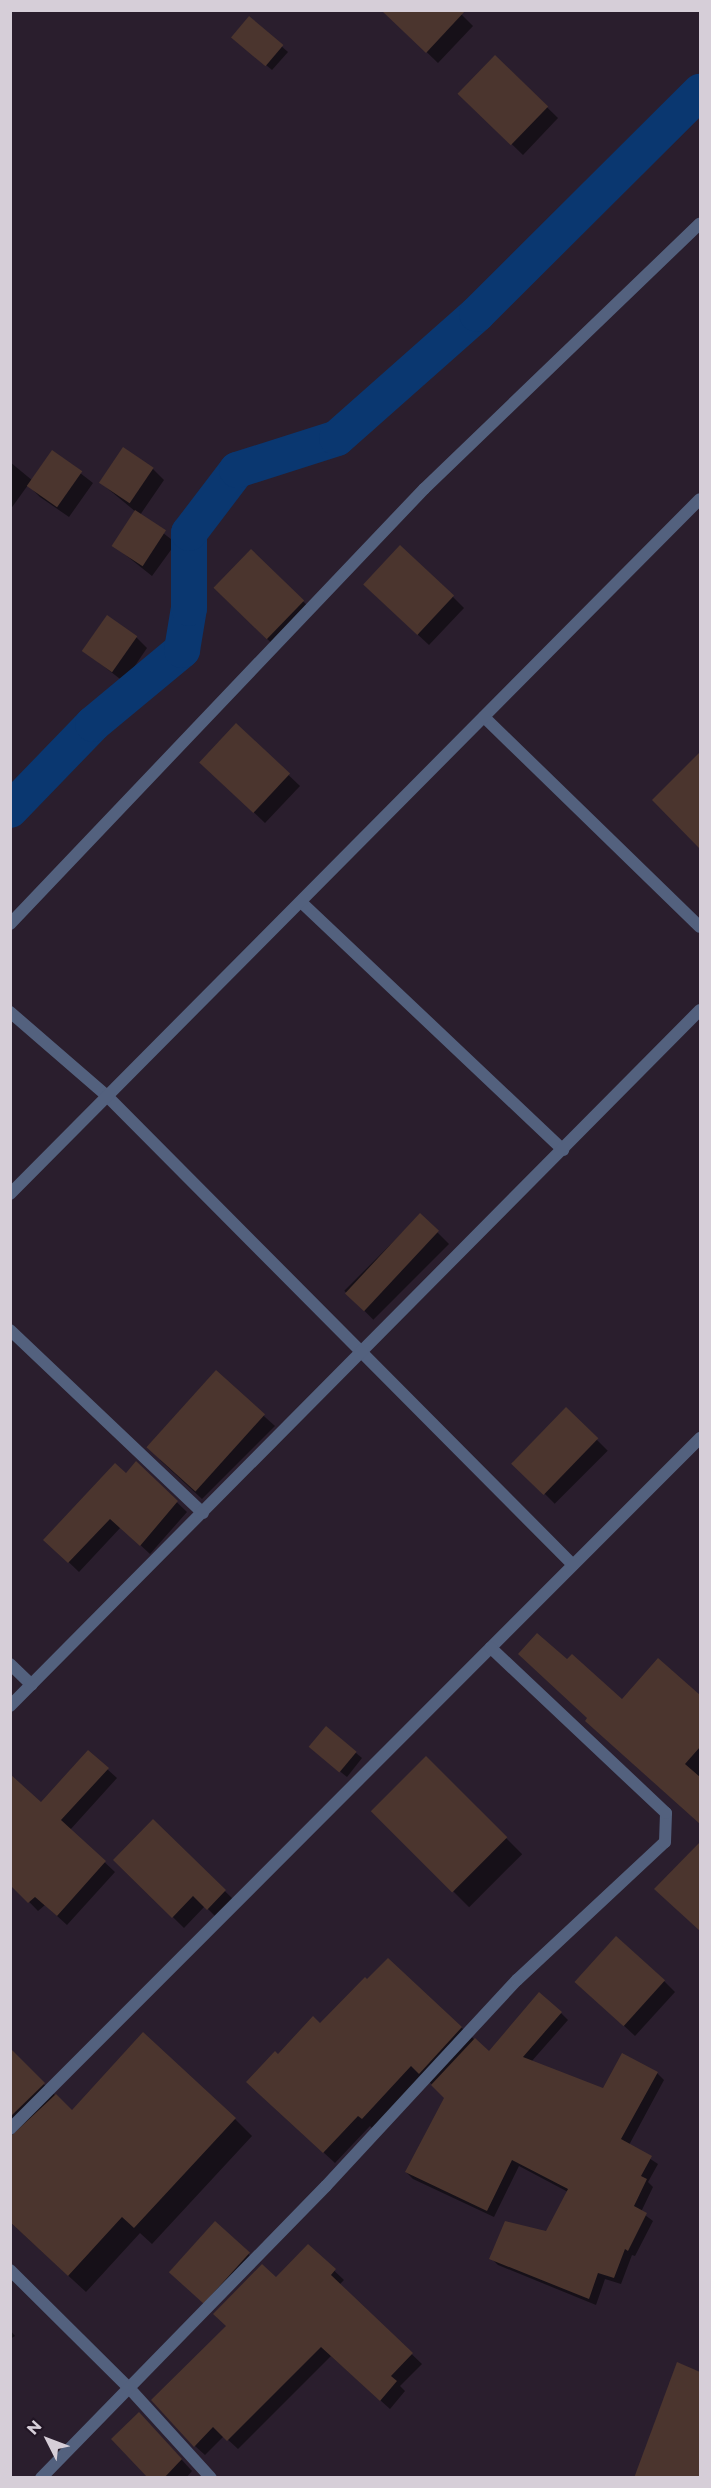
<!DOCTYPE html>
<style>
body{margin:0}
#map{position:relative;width:711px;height:2488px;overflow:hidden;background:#2a1e2d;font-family:Montserrat,sans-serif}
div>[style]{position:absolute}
.shadow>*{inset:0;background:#0007;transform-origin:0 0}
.canal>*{height:36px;margin:-18px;padding:0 18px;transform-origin:18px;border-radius:18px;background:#0a3770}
.building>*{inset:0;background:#4b352e;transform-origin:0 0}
.minor>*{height:12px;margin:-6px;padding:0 6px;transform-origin:6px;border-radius:6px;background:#53617e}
span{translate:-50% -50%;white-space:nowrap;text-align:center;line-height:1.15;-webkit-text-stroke:6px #211524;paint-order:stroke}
.frame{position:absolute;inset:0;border:12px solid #d6ced8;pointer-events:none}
.north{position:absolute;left:18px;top:2410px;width:60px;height:60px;-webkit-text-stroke:4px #211524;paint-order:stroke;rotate:312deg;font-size:16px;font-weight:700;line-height:24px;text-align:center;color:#d6ced8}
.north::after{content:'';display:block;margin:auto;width:21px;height:27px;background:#d6ced8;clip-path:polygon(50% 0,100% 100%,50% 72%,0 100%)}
</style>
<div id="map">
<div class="shadow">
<i style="clip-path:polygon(383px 10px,457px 10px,473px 26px,438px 63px)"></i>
<i style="clip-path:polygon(249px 18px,288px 52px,272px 70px,239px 42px)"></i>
<i style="clip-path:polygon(495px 57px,558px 118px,523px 155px,471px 105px)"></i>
<i style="clip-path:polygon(53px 452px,93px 483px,69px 517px,40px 497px,28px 485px,10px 510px,10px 462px,33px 481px)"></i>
<i style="clip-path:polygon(153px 469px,164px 480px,140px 515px,176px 543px,152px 576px,113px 545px,136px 512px,101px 483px)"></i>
<i style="left:251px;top:551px;width:88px;height:52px;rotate:44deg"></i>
<i style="clip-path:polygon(376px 596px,453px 597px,464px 608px,429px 645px)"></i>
<i style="clip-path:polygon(136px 637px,147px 648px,124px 682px,84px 651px)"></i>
<i style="clip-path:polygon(236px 725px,300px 786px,265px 823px,212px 773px)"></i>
<i style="clip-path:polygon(700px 754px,700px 846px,654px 800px)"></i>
<i style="clip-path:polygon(10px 802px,19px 810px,10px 819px)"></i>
<i style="left:420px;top:1215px;width:41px;height:107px;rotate:45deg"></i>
<i style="clip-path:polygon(216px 1373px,275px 1426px,202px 1499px,160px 1460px)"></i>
<i style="left:566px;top:1409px;width:59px;height:75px;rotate:45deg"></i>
<i style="clip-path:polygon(136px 1463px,187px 1512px,150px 1554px,121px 1527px,79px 1572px,55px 1549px)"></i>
<i style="clip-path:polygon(658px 1660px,700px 1697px,700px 1823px,597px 1730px,589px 1718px,567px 1661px,622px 1701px)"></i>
<i style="clip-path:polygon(317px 1753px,356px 1753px,362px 1758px,347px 1777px)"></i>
<i style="left:426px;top:1758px;width:136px;height:75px;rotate:45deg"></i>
<i style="clip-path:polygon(107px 1769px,117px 1778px,70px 1830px,115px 1872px,67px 1925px,45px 1905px,38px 1911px,10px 1882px,41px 1804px)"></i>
<i style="clip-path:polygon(153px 1821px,236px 1902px,219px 1920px,205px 1906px,184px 1928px,115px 1860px)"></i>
<i style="clip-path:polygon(700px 1845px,700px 1930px,656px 1889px)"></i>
<i style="clip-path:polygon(388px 1960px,489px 2053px,561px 2013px,568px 2020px,531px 2062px,604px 2090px,657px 2073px,664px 2080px,629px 2145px,658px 2164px,648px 2182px,653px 2187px,641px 2212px,653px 2221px,635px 2256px,632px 2255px,621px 2284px,605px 2279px,596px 2305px,498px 2265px,491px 2258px,547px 2233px,568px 2192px,519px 2166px,494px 2217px,413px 2179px,406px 2172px,446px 2098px,423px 2076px,373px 2129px,370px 2126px,335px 2163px,259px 2093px,278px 2056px,320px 2025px)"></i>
<i style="clip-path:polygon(664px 1981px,675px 1992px,635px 2036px,591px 1995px)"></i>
<i style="clip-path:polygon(10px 2051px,72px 2112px,235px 2119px,252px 2136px,152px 2244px,140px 2233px,86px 2292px,10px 2222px)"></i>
<i style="left:215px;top:2223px;width:53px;height:66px;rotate:43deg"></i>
<i style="clip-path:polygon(308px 2246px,344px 2280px,339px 2285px,422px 2364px,400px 2386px,405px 2391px,390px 2409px,331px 2356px,238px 2449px,224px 2436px,205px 2455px,195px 2446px,276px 2279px)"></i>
<i style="clip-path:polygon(10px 2330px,15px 2336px,10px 2339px)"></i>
<i style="clip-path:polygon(678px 2364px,700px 2373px,700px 2478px,636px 2478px)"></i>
<i style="clip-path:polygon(150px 2425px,192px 2471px,186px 2478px,150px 2478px)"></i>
</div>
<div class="canal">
<i style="left:10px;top:810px;width:120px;rotate:-46deg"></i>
<i style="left:93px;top:724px;width:116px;rotate:-39.7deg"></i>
<i style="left:182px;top:650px;width:43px;rotate:-80.5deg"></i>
<i style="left:189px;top:608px;width:75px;rotate:-90deg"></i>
<i style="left:189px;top:533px;width:79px;rotate:-52.7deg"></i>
<i style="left:237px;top:470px;width:105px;rotate:-17.7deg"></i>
<i style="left:337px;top:438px;width:187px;rotate:-41.5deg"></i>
<i style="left:477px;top:314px;width:315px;rotate:-44.9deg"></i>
</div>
<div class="building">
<i style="clip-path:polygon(381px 10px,466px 10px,426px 53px)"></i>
<i style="left:249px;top:16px;width:45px;height:28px;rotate:40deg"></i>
<i style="left:495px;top:55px;width:74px;height:54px;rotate:44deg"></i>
<i style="left:123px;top:447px;width:37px;height:43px;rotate:34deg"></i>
<i style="left:52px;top:450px;width:37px;height:44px;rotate:35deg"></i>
<i style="left:135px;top:510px;width:37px;height:43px;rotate:33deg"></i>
<i style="left:400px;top:545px;width:74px;height:54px;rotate:43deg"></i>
<i style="left:251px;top:549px;width:74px;height:54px;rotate:44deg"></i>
<i style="left:107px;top:615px;width:37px;height:44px;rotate:35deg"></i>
<i style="left:236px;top:723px;width:74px;height:54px;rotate:43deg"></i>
<i style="clip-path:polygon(700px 752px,700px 849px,652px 800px)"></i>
<i style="left:420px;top:1213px;width:26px;height:110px;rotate:43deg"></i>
<i style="left:216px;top:1370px;width:66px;height:104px;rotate:42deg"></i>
<i style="left:566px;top:1407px;width:45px;height:79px;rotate:44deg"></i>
<i style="clip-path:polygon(136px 1461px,178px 1501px,140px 1546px,110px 1519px,68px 1563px,43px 1540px,115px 1463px,126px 1473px)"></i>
<i style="clip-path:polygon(537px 1633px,567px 1659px,572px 1654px,622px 1699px,658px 1658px,700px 1695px,700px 1747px,685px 1764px,700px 1777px,700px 1824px,585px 1721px,587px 1718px,518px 1654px)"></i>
<i style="left:326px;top:1726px;width:40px;height:27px;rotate:40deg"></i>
<i style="clip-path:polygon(88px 1750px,109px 1768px,61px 1820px,106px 1861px,57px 1916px,35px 1897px,28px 1903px,10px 1885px,10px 1774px,41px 1802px)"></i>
<i style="left:426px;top:1756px;width:115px;height:78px;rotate:45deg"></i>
<i style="clip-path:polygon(153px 1819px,226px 1890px,207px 1910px,193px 1896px,172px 1918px,113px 1860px)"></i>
<i style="clip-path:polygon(700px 1842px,700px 1931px,654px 1889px)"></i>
<i style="left:616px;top:1936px;width:66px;height:62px;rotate:42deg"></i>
<i style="clip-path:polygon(388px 1958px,462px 2027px,419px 2074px,411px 2066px,362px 2119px,358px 2116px,323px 2153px,246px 2082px,275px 2051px,278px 2054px,313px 2016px,320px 2023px,365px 1977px,367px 1979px)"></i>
<i style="clip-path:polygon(539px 1992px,562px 2012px,523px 2057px,603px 2088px,622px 2053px,658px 2072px,621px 2139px,652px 2156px,641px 2176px,647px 2179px,634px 2206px,647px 2213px,628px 2251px,625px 2249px,614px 2278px,598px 2273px,589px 2299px,489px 2259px,505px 2221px,546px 2231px,568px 2189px,512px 2160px,487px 2211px,405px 2172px,444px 2098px,431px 2085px,475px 2038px,489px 2051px)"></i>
<i style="clip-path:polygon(143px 2032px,236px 2118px,134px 2228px,122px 2217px,68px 2276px,10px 2222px,10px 2137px,56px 2094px,72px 2110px)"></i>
<i style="clip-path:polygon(10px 2048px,45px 2083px,10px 2117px)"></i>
<i style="left:215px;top:2221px;width:47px;height:69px;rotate:42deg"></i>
<i style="clip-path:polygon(308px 2244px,336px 2269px,331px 2275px,413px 2353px,391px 2376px,397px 2381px,380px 2401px,321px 2347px,227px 2441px,213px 2427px,194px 2447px,151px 2400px,226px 2326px,213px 2314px,262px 2264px,276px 2277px)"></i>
<i style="clip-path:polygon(677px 2362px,700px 2372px,700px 2478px,634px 2478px)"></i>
<i style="clip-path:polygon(139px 2412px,182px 2459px,164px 2478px,148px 2478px,111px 2439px)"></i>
</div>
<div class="minor">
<i style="left:484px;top:717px;width:301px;rotate:44.2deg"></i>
<i style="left:301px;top:902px;width:361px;rotate:43.4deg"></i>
<i style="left:10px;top:924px;width:601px;rotate:-46.42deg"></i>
<i style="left:424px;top:489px;width:383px;rotate:-43.9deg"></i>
<i style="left:10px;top:1012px;width:128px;rotate:40.9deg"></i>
<i style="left:107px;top:1096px;width:661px;rotate:45.18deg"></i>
<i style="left:10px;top:1194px;width:979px;rotate:-45.21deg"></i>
<i style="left:10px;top:1330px;width:266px;rotate:43.5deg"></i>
<i style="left:10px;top:1664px;width:30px;rotate:44deg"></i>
<i style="left:10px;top:1706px;width:980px;rotate:-45.25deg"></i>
<i style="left:10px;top:2129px;width:977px;rotate:-45.04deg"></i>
<i style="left:10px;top:2270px;width:169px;rotate:44.8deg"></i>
<i style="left:130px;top:2389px;width:120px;rotate:47.7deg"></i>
<i style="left:41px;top:2478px;width:408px;rotate:-45.7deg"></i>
<i style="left:326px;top:2186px;width:281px;rotate:-47.2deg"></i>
<i style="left:517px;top:1980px;width:202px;rotate:-43deg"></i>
<i style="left:665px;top:1842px;width:29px;rotate:-88deg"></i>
<i style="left:666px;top:1813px;width:241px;rotate:-136.7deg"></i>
</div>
<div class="frame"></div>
<div class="north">N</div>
</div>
